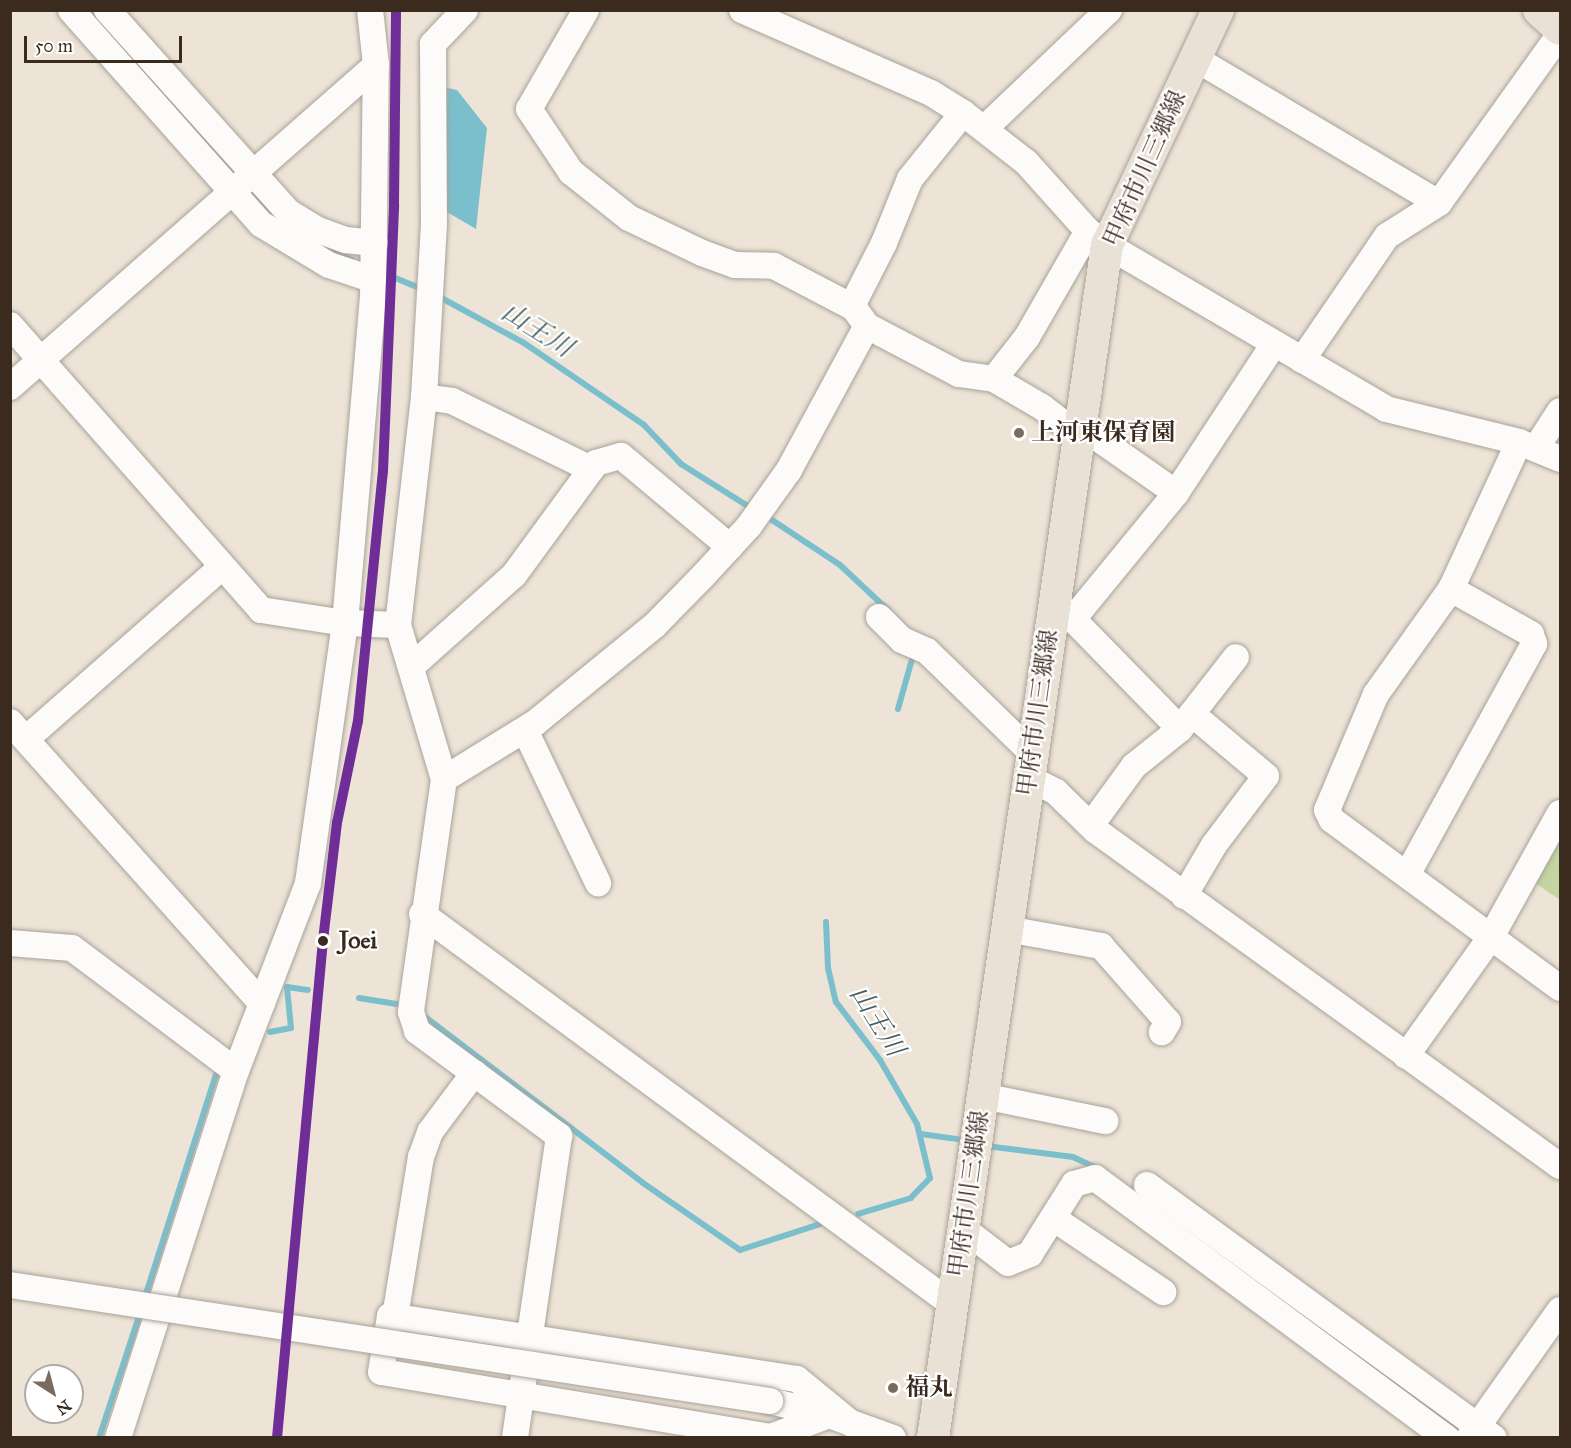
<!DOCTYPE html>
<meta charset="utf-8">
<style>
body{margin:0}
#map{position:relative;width:1571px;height:1448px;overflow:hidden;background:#ede4d7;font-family:"IM FELL Great Primer","Noto Serif JP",serif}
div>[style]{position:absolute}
.green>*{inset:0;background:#c4d5a1}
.water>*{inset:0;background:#7bbfcd}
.stream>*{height:6px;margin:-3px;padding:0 3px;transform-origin:3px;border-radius:3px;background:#7bbfcd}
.roads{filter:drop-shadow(0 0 2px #a9a299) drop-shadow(0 0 2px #a9a299)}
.minor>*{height:26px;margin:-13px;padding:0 13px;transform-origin:13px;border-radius:13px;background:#fcfbf9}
.major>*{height:32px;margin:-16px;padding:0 16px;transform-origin:16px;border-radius:16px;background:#e9e1d5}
.bridges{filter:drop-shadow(0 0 2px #a9a299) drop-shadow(0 0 2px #a9a299)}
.minor-bridge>*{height:26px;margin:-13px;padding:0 13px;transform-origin:13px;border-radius:13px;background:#fcfbf9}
.rail-1>*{height:10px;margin:-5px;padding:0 5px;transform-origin:5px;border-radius:5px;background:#6f2d98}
.dots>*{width:16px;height:16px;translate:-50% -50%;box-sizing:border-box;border:3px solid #fff;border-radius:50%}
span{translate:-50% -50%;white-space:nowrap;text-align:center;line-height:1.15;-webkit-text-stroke:4.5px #fff;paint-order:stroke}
.street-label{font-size:24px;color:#3b2a1e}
.poi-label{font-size:24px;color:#3b2a1e;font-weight:700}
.left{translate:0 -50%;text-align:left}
.stop-label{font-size:24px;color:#3b2a1e;font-weight:700}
.water-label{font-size:26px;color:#415f62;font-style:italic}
.frame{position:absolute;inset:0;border:12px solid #3b2a1e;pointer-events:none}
.north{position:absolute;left:24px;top:1364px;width:60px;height:60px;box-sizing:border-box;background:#fff;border:2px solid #b1aaa5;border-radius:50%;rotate:144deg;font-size:16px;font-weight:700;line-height:24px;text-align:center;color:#3b2a1e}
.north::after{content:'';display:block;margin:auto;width:21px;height:27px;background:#796b5f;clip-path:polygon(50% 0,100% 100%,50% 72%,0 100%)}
.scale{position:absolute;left:24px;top:36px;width:158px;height:27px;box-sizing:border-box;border:3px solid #3b2a1e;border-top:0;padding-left:8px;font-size:18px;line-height:21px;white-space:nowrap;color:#3b2a1e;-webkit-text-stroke:4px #fff;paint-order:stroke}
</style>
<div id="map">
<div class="green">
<i style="clip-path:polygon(1560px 812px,1560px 900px,1525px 876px)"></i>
</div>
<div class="water">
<i style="clip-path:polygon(443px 87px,457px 90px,487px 128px,476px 229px,447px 212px)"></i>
</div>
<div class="stream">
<i style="left:322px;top:248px;width:32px;rotate:22deg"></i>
<i style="left:381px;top:272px;width:47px;rotate:22.7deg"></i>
<i style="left:436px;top:295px;width:100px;rotate:28.6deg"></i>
<i style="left:524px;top:343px;width:145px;rotate:34.3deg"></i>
<i style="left:644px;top:425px;width:54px;rotate:46.5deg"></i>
<i style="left:681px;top:464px;width:86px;rotate:32.2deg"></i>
<i style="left:763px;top:514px;width:92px;rotate:33.5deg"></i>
<i style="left:840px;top:565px;width:66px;rotate:43.2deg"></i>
<i style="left:898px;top:709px;width:59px;rotate:-74.3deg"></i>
<i style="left:826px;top:922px;width:46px;rotate:87.5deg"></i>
<i style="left:828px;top:968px;width:35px;rotate:77deg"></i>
<i style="left:836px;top:1002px;width:73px;rotate:52.8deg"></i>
<i style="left:880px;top:1060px;width:74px;rotate:60deg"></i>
<i style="left:917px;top:1124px;width:56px;rotate:76.5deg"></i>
<i style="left:930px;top:1178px;width:28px;rotate:134deg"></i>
<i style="left:911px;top:1198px;width:55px;rotate:163.2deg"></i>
<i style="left:359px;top:998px;width:38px;rotate:9deg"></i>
<i style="left:420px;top:1013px;width:280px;rotate:37.3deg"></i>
<i style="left:643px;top:1183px;width:118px;rotate:34.6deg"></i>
<i style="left:740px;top:1250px;width:84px;rotate:-18deg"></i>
<i style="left:270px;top:1032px;width:21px;rotate:-11deg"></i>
<i style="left:291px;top:1028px;width:41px;rotate:-95.6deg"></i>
<i style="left:287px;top:987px;width:21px;rotate:8deg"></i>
<i style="left:921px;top:1134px;width:37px;rotate:8deg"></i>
<i style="left:986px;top:1146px;width:88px;rotate:7.2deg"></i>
<i style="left:1073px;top:1157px;width:26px;rotate:25deg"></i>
<i style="left:144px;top:1300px;width:236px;rotate:-72.3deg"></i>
<i style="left:1428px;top:1408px;width:33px;rotate:35deg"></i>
<i style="left:99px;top:1438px;width:135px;rotate:-71.8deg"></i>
</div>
<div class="roads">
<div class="minor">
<i style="left:71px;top:10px;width:286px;rotate:48.4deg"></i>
<i style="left:261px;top:224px;width:79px;rotate:31.1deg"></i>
<i style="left:329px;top:265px;width:47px;rotate:18.4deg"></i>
<i style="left:107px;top:10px;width:271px;rotate:48.1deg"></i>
<i style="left:288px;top:212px;width:35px;rotate:31deg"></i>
<i style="left:318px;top:230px;width:30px;rotate:20deg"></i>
<i style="left:346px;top:240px;width:29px;rotate:6deg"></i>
<i style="left:465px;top:10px;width:47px;rotate:133.3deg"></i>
<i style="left:433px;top:44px;width:180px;rotate:89.7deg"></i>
<i style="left:434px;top:224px;width:173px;rotate:93.3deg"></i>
<i style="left:424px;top:397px;width:229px;rotate:96.5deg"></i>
<i style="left:398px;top:625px;width:161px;rotate:73.4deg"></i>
<i style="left:444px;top:779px;width:235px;rotate:98.1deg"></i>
<i style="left:411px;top:1012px;width:20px;rotate:72deg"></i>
<i style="left:417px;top:1031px;width:177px;rotate:36.5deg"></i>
<i style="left:559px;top:1136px;width:305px;rotate:98.3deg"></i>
<i style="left:586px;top:10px;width:114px;rotate:119.9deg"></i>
<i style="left:529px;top:109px;width:76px;rotate:56.3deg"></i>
<i style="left:571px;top:172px;width:74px;rotate:38.4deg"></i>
<i style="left:629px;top:218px;width:81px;rotate:25.6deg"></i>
<i style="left:702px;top:253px;width:35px;rotate:20deg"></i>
<i style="left:735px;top:265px;width:39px;rotate:1deg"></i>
<i style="left:774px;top:266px;width:90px;rotate:27.7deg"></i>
<i style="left:742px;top:10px;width:206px;rotate:23.7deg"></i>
<i style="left:931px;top:93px;width:38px;rotate:32deg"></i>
<i style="left:963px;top:113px;width:80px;rotate:37.9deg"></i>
<i style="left:1026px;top:162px;width:93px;rotate:48.1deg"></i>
<i style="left:1088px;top:231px;width:24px;rotate:36deg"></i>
<i style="left:1107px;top:245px;width:324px;rotate:30.4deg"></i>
<i style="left:1386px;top:409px;width:137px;rotate:13.9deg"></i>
<i style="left:1519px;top:442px;width:44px;rotate:22.5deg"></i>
<i style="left:1196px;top:59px;width:282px;rotate:30.7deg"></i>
<i style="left:963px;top:113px;width:85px;rotate:128.8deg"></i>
<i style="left:910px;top:179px;width:69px;rotate:112.1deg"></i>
<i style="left:884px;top:243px;width:64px;rotate:117deg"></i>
<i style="left:855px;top:300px;width:8px;rotate:97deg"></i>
<i style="left:854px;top:308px;width:22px;rotate:54deg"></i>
<i style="left:867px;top:326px;width:104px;rotate:27.6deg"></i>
<i style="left:959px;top:374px;width:35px;rotate:8deg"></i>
<i style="left:994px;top:379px;width:53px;rotate:-51.8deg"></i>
<i style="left:1027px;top:337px;width:122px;rotate:-60.1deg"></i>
<i style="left:986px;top:127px;width:170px;rotate:-43.6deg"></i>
<i style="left:10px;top:325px;width:380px;rotate:48.6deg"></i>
<i style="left:261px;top:610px;width:85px;rotate:8.8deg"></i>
<i style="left:345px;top:623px;width:53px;rotate:2.2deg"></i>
<i style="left:1302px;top:360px;width:150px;rotate:-55.6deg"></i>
<i style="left:1387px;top:236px;width:62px;rotate:-32.4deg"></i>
<i style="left:1439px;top:203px;width:208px;rotate:-54.4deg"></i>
<i style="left:994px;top:379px;width:56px;rotate:30.3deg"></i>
<i style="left:1042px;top:407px;width:44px;rotate:37.6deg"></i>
<i style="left:10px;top:387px;width:487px;rotate:-41.3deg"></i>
<i style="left:424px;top:397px;width:28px;rotate:8deg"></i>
<i style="left:452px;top:401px;width:155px;rotate:26.1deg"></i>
<i style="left:1079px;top:425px;width:118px;rotate:35deg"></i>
<i style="left:1519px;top:442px;width:162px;rotate:114.8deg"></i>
<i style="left:1451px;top:589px;width:129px;rotate:125.5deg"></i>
<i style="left:1376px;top:694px;width:126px;rotate:112.9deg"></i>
<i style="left:1327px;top:810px;width:11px;rotate:63deg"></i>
<i style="left:1332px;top:820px;width:283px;rotate:36.4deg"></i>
<i style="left:1536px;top:448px;width:44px;rotate:-57deg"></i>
<i style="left:1062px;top:608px;width:169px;rotate:45.7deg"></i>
<i style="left:879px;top:617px;width:33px;rotate:45deg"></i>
<i style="left:902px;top:640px;width:27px;rotate:24deg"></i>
<i style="left:927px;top:651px;width:146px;rotate:44.2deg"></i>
<i style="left:1073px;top:619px;width:163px;rotate:-50.7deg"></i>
<i style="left:1176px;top:493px;width:178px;rotate:-56.7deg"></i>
<i style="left:411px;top:667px;width:138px;rotate:-41.8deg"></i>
<i style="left:514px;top:575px;width:139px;rotate:-53.8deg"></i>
<i style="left:596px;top:463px;width:26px;rotate:-16deg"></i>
<i style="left:621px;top:456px;width:142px;rotate:39.9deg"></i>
<i style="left:10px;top:722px;width:378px;rotate:48.2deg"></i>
<i style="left:525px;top:730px;width:170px;rotate:64.5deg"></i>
<i style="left:26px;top:739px;width:261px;rotate:-41.3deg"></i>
<i style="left:1029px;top:778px;width:30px;rotate:27deg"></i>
<i style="left:1056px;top:792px;width:54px;rotate:44.3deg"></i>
<i style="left:1095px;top:830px;width:574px;rotate:35.85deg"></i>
<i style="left:444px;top:779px;width:107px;rotate:-31.6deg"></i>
<i style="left:535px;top:723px;width:154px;rotate:-39.2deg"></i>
<i style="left:654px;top:626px;width:70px;rotate:-45.6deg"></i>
<i style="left:703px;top:576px;width:68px;rotate:-47.4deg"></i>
<i style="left:749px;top:526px;width:69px;rotate:-54.5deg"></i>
<i style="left:789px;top:470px;width:164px;rotate:-61.6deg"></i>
<i style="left:1091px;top:825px;width:73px;rotate:-53.9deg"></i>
<i style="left:1134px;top:766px;width:59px;rotate:-38.8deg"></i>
<i style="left:1180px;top:729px;width:91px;rotate:-52.1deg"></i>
<i style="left:1407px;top:875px;width:264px;rotate:-61.2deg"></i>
<i style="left:1534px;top:644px;width:10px;rotate:-107deg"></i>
<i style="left:1531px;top:634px;width:92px;rotate:-150.6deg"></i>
<i style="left:1184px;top:896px;width:59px;rotate:-59.5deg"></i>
<i style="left:1214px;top:845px;width:86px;rotate:-53deg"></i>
<i style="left:1266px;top:776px;width:97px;rotate:-140deg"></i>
<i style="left:422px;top:914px;width:658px;rotate:36.35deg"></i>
<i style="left:1007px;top:929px;width:96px;rotate:10.3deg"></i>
<i style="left:1101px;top:946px;width:101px;rotate:48.6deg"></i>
<i style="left:1168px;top:1022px;width:12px;rotate:121deg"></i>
<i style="left:10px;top:943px;width:62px;rotate:4.6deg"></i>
<i style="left:72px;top:948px;width:205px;rotate:36.9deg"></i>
<i style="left:1406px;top:1056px;width:146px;rotate:-54.5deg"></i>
<i style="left:1491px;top:937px;width:142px;rotate:-60.9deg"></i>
<i style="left:983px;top:1096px;width:125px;rotate:11.6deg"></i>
<i style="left:1147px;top:1185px;width:429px;rotate:36.1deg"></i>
<i style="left:1053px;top:1218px;width:133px;rotate:33.9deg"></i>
<i style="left:965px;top:1230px;width:54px;rotate:37.5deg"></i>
<i style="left:1008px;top:1263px;width:24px;rotate:-22deg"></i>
<i style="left:1030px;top:1254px;width:83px;rotate:-57.8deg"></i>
<i style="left:1074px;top:1184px;width:22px;rotate:-16deg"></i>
<i style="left:1095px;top:1178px;width:438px;rotate:36.5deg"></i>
<i style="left:395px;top:1317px;width:162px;rotate:-80.8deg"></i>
<i style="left:421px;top:1157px;width:27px;rotate:-70deg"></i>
<i style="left:430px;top:1132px;width:74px;rotate:-53.3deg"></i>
<i style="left:770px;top:1401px;width:61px;rotate:13.3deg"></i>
<i style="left:829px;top:1415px;width:68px;rotate:19.8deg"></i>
<i style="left:829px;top:1415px;width:62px;rotate:159.2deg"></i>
<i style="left:771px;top:1437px;width:395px;rotate:-170.5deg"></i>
<i style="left:381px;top:1372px;width:57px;rotate:-80.9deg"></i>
<i style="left:390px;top:1316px;width:412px;rotate:8.8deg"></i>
<i style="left:797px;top:1379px;width:71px;rotate:39.3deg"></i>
<i style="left:118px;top:1438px;width:386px;rotate:-72.2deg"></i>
<i style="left:236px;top:1071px;width:201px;rotate:-69deg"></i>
<i style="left:308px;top:883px;width:263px;rotate:-81.9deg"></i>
<i style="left:345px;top:623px;width:325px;rotate:-85.1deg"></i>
<i style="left:373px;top:299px;width:234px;rotate:-89.3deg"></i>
<i style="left:376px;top:65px;width:55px;rotate:-96.2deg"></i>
<i style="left:1469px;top:1438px;width:157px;rotate:-54.6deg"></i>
</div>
<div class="major">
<i style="left:1539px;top:10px;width:28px;rotate:42deg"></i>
<i style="left:933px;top:1438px;width:1206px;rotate:-81.7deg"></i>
<i style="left:1107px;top:245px;width:260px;rotate:-64.7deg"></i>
</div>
</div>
<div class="bridges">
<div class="minor-bridge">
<i style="left:10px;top:1285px;width:769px;rotate:8.68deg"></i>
</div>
</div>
<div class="rail-1">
<i style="left:277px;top:1438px;width:500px;rotate:-84.72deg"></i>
<i style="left:323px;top:940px;width:118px;rotate:-83.2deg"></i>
<i style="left:337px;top:823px;width:104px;rotate:-78.4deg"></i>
<i style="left:358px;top:721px;width:251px;rotate:-84.3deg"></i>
<i style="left:383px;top:471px;width:267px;rotate:-87.6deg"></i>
<i style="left:394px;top:204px;width:194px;rotate:-89.4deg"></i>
</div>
<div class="dots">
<i style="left:1019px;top:433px;background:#796b5f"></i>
<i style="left:323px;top:941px;background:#3b2a1e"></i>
<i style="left:893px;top:1388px;background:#796b5f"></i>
</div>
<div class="street-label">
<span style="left:1145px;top:169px;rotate:-66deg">甲府市川三郷線</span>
<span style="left:1038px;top:713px;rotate:-82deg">甲府市川三郷線</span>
<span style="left:969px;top:1194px;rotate:-82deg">甲府市川三郷線</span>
</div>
<div class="poi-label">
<span class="left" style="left:1031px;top:433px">上河東保育園</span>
<span class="left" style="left:905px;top:1388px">福丸</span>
</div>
<div class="stop-label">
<span class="left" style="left:339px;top:941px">Joei</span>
</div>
<div class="water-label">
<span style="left:537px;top:330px;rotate:32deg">山王川</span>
<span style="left:877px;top:1021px;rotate:58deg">山王川</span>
</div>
<div class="frame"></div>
<div class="north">N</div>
<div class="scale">50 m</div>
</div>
